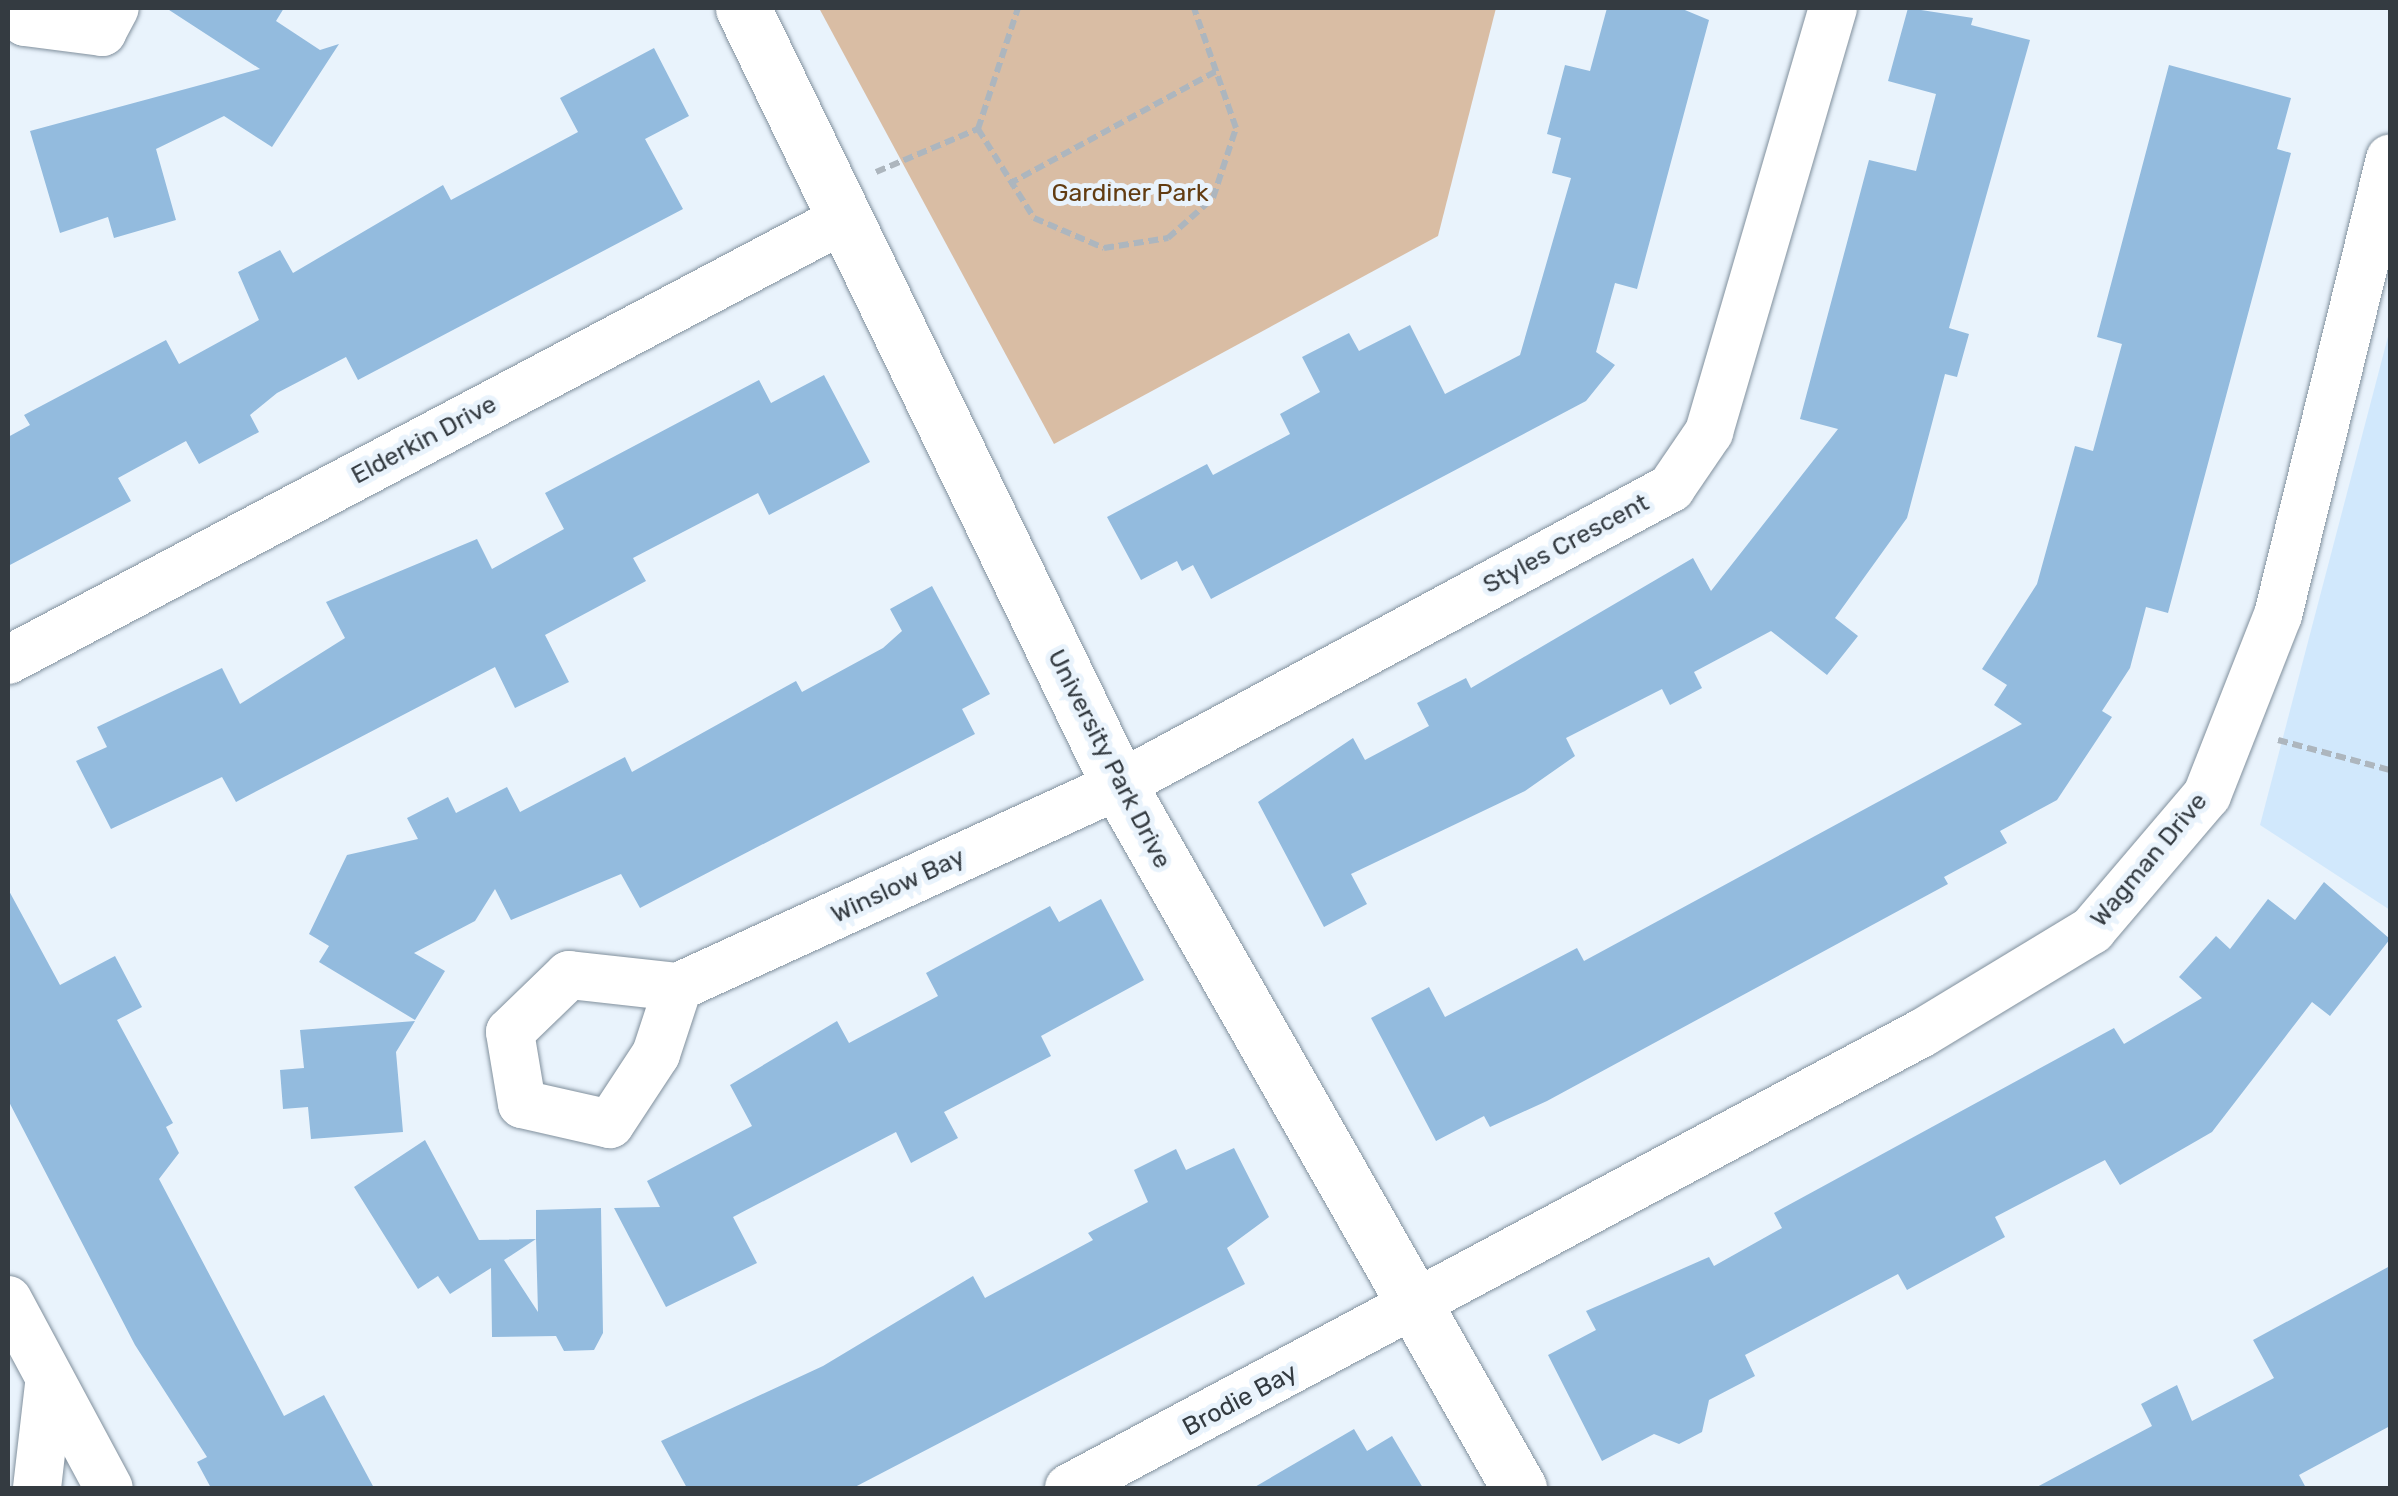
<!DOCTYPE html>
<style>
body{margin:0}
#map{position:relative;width:2398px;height:1496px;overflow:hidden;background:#e9f3fc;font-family:Rubik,sans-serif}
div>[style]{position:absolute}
.built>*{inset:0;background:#d1e8fc}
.green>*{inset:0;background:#d9bda4}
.building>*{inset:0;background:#93bbde}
.path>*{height:6px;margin-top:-3px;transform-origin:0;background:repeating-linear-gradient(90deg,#adb6be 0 10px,transparent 0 15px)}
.roads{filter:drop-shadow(0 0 2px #81909d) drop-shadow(0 0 2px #81909d)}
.minor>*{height:48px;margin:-24px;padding:0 24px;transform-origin:24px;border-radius:24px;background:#fff}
.tertiary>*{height:55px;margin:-27.5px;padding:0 27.5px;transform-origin:27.5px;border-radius:27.5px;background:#fff}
span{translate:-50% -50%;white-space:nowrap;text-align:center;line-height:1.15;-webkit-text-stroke:10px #e9f3fc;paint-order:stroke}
.park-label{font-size:25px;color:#623c11}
.street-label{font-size:25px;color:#343b41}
.frame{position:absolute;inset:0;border:10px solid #343b41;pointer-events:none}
</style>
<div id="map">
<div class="built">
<i style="clip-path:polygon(2390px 329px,2390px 910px,2260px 825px)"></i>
</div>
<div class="green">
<i style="clip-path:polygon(819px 8px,1496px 8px,1438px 236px,1054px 444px)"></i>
</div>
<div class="building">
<i style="clip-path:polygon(166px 8px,284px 8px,276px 21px,320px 50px,339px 44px,272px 147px,224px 116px,156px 149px,176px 220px,114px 238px,108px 217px,60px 233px,30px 131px,260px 69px)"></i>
<i style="clip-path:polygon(1607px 8px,1680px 8px,1709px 20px,1637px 289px,1615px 283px,1596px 352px,1615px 365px,1586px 401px,1211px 599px,1193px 565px,1182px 571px,1177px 561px,1141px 580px,1107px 517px,1207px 464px,1213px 475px,1290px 434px,1280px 414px,1320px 392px,1302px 357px,1349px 333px,1359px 351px,1410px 325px,1445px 394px,1520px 355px,1571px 178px,1552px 173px,1561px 138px,1547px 134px,1565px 65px,1590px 71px)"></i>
<i style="clip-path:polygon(1908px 8px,1973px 18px,1971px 25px,2030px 40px,1949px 328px,1969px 334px,1957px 377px,1945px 374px,1907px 518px,1835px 618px,1858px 636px,1827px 675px,1771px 631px,1694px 672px,1702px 688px,1670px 705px,1662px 689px,1566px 738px,1575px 756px,1525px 791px,1351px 874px,1367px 904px,1324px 927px,1258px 802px,1353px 738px,1365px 760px,1429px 726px,1417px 703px,1466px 678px,1471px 688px,1693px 558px,1711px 591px,1838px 429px,1800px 419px,1869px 160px,1916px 171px,1936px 94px,1888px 81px)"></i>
<i style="clip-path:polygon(654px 48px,689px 116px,645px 139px,683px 209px,358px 380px,346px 357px,277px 393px,250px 415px,259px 432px,199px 464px,186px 441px,118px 478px,131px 501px,8px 566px,8px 437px,30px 425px,24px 415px,166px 340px,179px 364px,259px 320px,238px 272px,280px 250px,293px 273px,443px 185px,451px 200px,578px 132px,560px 98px)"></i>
<i style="clip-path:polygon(2169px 65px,2291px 98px,2277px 149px,2291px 153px,2168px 613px,2146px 607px,2130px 668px,2102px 711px,2112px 717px,2057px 800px,2000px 831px,2007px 843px,1944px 877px,1948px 884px,1547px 1101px,1490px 1127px,1484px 1116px,1436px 1141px,1371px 1018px,1429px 987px,1445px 1017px,1577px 948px,1584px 961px,2022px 724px,1994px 705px,2007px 685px,1982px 669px,2037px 584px,2075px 446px,2093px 451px,2122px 344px,2097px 337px)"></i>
<i style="clip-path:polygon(824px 375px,870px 462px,769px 515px,758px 493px,633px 558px,646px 581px,545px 635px,569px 682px,515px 708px,495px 667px,236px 802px,222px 777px,111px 829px,76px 761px,107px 747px,97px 727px,222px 668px,240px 704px,345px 638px,326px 602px,477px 539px,492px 569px,564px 529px,545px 493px,759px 380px,771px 403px)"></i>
<i style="clip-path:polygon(932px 586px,990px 694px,962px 709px,975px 734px,640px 908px,621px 874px,511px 920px,495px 889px,475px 921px,414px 953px,445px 971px,415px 1020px,319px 962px,329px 946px,309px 934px,347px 855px,418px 839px,407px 818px,448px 797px,456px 813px,507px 787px,520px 812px,625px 757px,632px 772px,796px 681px,802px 692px,883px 648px,902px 631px,890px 609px)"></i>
<i style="clip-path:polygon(2324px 882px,2390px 939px,2330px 1016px,2312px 1002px,2212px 1132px,2120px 1185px,2105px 1160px,1995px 1217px,2005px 1237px,1907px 1290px,1898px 1274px,1745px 1355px,1755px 1376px,1709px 1400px,1702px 1432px,1679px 1444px,1654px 1434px,1602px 1461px,1548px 1355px,1596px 1330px,1586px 1311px,1709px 1257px,1714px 1266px,1782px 1228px,1774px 1213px,2114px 1028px,2124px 1044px,2202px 998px,2179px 977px,2216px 936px,2230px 949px,2268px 899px,2295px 920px)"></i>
<i style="clip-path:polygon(8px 889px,60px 985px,115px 956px,142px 1007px,117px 1020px,173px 1123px,166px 1127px,179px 1153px,159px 1179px,284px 1416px,324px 1395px,374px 1488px,211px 1488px,197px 1462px,207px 1457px,135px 1345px,8px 1100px)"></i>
<i style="clip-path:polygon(1101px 899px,1144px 980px,1041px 1036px,1051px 1056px,944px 1112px,958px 1138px,911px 1163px,896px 1132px,733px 1217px,757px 1263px,666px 1307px,614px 1208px,660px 1207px,647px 1181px,752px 1126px,730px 1085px,837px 1021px,849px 1043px,938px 996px,926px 973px,1050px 906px,1059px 922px)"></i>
<i style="clip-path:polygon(415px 1021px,396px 1052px,403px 1132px,311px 1139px,308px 1107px,283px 1109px,280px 1070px,304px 1068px,300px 1030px)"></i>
<i style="clip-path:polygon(evenodd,425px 1140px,479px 1240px,536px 1239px,536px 1210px,601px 1208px,603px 1333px,594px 1350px,564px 1351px,556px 1336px,492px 1337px,491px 1268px,450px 1294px,438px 1276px,418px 1289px,354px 1187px,425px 1140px,536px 1239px,538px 1312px,504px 1260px,536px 1239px)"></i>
<i style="clip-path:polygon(1234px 1148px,1269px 1217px,1227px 1248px,1245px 1284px,853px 1488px,687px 1488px,661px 1441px,823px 1366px,973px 1276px,985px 1298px,1093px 1240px,1088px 1233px,1148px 1202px,1134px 1170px,1176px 1149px,1186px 1170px)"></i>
<i style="clip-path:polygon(2390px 1266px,2390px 1426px,2299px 1475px,2306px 1488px,2035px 1488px,2152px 1426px,2141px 1404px,2177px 1385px,2192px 1421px,2274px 1378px,2253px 1340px)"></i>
<i style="clip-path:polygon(1354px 1429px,1367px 1451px,1392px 1436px,1423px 1488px,1253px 1488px)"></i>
</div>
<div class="path">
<i style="left:978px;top:129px;width:105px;rotate:57.8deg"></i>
<i style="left:1034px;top:218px;width:76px;rotate:23.2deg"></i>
<i style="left:1104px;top:248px;width:65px;rotate:-8.9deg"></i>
<i style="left:1168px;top:238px;width:60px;rotate:-41.6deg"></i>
<i style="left:1213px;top:198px;width:74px;rotate:-71.8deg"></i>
<i style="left:1236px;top:128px;width:127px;rotate:-109.3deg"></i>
<i style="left:876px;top:172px;width:111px;rotate:-22.9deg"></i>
<i style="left:978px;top:129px;width:127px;rotate:-71.7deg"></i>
<i style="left:1009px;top:184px;width:236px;rotate:-28.6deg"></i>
<i style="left:2278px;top:740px;width:116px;rotate:15deg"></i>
</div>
<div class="roads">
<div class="minor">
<i style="left:20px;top:8px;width:15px;rotate:70deg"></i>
<i style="left:25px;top:22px;width:78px;rotate:7.4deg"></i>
<i style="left:102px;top:32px;width:27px;rotate:-62deg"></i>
<i style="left:8px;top:660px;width:941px;rotate:-27.82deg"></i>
<i style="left:678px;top:987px;width:71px;rotate:108.2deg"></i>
<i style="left:656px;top:1054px;width:84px;rotate:123.3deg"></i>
<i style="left:610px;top:1124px;width:90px;rotate:-167.2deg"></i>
<i style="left:522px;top:1104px;width:73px;rotate:-99.5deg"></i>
<i style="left:510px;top:1032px;width:82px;rotate:-44deg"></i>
<i style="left:569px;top:975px;width:110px;rotate:6.3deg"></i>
<i style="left:678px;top:987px;width:485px;rotate:-24.6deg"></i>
<i style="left:1119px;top:785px;width:627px;rotate:-28.28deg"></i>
<i style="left:1671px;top:488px;width:68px;rotate:-55.8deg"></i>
<i style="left:1709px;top:432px;width:442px;rotate:-73.7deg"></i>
<i style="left:8px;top:1300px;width:213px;rotate:61.8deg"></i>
<i style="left:37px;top:1488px;width:104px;rotate:-83.4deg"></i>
<i style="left:1069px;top:1488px;width:967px;rotate:-28.08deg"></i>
<i style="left:1922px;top:1033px;width:199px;rotate:-31.2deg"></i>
<i style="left:2092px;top:930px;width:177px;rotate:-49.6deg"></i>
<i style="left:2207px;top:795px;width:193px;rotate:-68.5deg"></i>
<i style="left:2278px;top:615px;width:470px;rotate:-76.2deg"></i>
</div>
<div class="tertiary">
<i style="left:743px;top:8px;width:863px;rotate:64.18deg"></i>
<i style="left:1119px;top:785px;width:809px;rotate:60.36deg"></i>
</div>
</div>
<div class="park-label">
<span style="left:1130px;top:193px">Gardiner Park</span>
</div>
<div class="street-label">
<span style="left:424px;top:440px;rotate:-28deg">Elderkin Drive</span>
<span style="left:1566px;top:544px;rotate:-28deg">Styles Crescent</span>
<span style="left:1109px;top:759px;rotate:63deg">University Park Drive</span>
<span style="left:2149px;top:860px;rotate:-50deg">Wagman Drive</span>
<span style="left:898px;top:886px;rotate:-25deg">Winslow Bay</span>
<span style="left:1240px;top:1400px;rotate:-28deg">Brodie Bay</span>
</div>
<div class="frame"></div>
</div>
